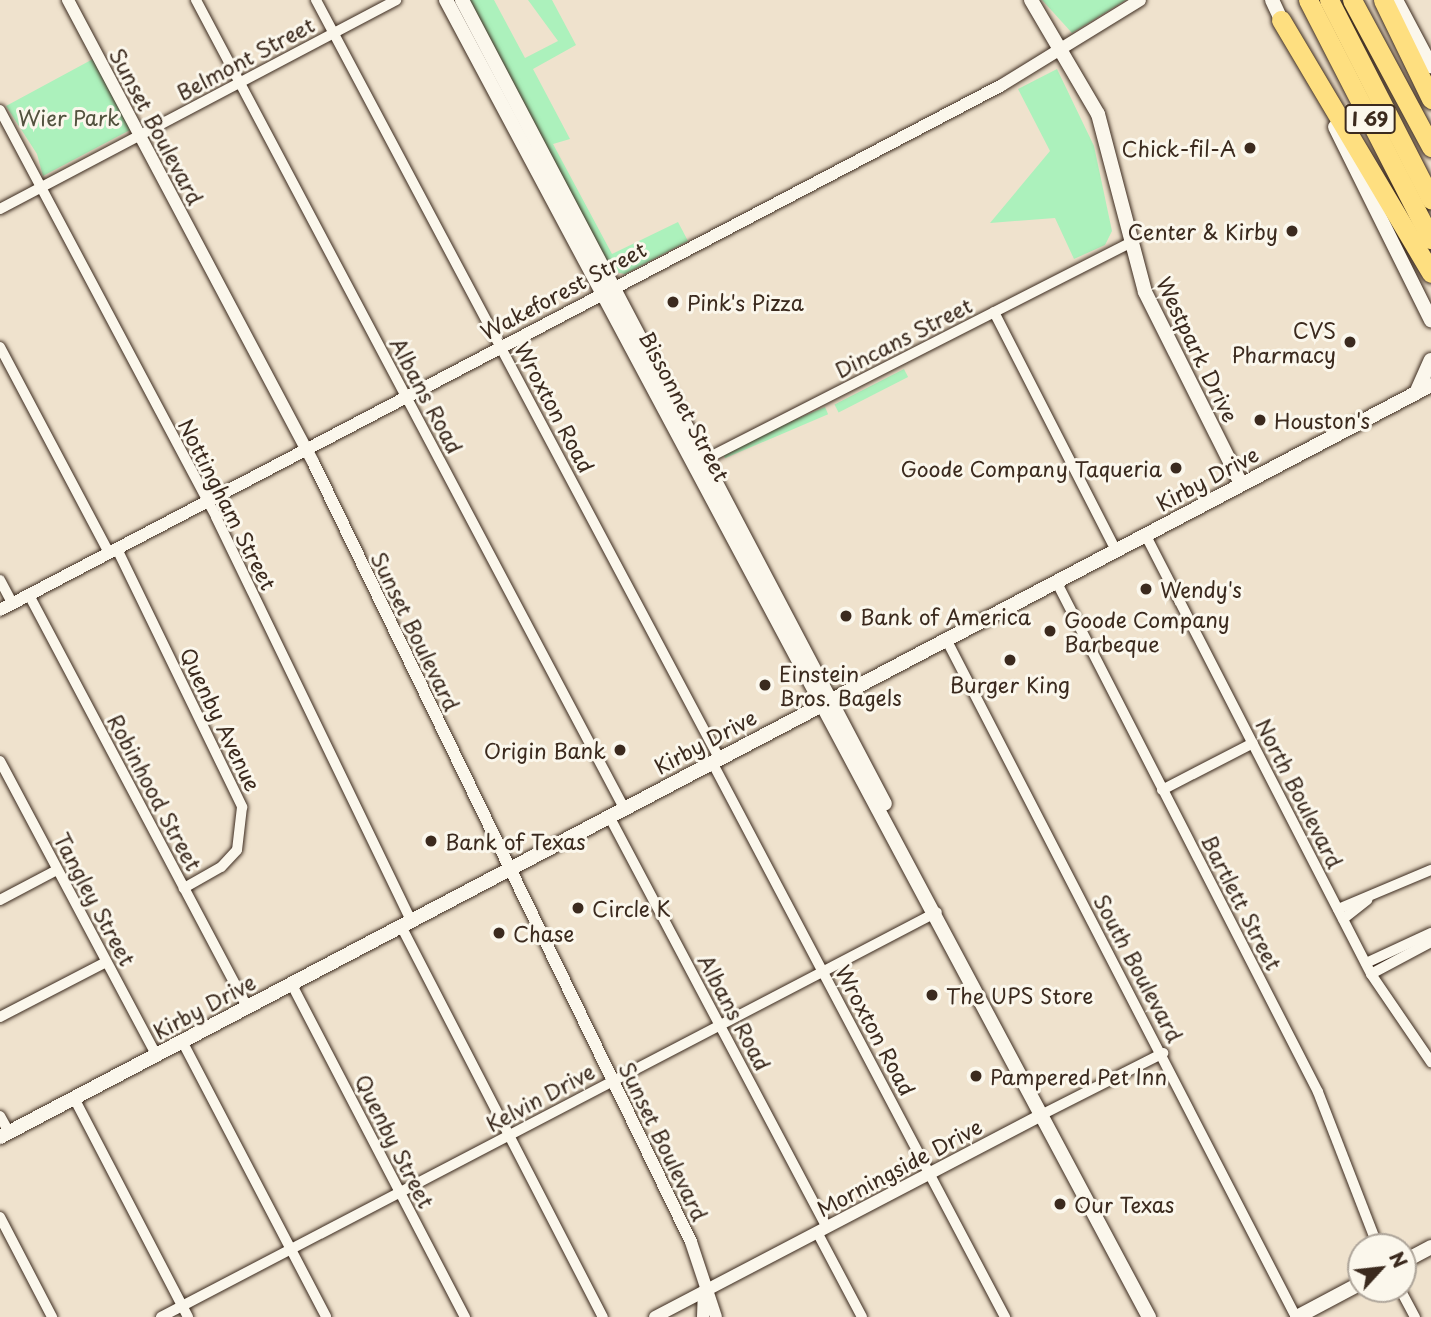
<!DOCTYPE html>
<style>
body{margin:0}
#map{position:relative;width:1431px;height:1317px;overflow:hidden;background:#efe2cd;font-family:"Playpen Sans",sans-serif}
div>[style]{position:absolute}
.green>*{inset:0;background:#acf1bc;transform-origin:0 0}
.roads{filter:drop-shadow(0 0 2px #3b2a1e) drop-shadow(0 0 2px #3b2a1e)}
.minor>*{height:10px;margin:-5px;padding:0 5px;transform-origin:5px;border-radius:5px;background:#fbf7ec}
.tertiary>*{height:12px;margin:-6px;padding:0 6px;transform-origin:6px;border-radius:6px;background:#fbf7ec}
.secondary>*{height:14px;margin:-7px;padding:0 7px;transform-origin:7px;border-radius:7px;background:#fbf7ec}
.motorway>*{height:19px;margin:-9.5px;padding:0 9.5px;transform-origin:9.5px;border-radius:9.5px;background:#fedf80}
.dots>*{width:19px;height:19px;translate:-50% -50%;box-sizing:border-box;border:4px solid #fbf7ec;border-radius:50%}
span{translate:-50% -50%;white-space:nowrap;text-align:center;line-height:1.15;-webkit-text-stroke:6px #fbf7ec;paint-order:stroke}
.shield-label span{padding:2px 5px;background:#fbf7ec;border:2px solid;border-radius:5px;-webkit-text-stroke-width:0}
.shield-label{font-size:19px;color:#3b2a1e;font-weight:700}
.street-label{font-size:21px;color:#3b2a1e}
.park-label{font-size:21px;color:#52523e}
.poi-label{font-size:21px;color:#3b2a1e}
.right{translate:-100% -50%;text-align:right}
.left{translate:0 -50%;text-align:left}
.north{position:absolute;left:1347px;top:1233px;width:70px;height:70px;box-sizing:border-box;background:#fbf7ec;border:2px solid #aea59a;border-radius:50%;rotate:63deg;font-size:19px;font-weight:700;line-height:28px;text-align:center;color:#3b2a1e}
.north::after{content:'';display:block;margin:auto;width:24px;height:32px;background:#3b2a1e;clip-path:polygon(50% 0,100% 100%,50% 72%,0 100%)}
</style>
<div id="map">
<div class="green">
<i style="clip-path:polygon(467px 0,494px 0,525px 58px,558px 41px,528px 0,552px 0,576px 45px,533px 69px,570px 139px,553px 144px,612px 254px,678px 222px,688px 241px,625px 274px,613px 272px)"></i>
<i style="clip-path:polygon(1042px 0,1126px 0,1072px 33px)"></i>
<i style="clip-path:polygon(93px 59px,132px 129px,43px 176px,37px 154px,6px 106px)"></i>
<i style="clip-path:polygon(1057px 69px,1094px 146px,1112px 231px,1105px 245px,1074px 259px,1055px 218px,990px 223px,1050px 151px,1018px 89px)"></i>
<i style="left:904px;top:369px;width:9px;height:78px;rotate:63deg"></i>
<i style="left:825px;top:407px;width:8px;height:112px;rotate:67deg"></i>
</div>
<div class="roads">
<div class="minor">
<i style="left:196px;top:0;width:914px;rotate:62.09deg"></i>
<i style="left:316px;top:0;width:858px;rotate:62deg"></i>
<i style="left:0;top:110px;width:461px;rotate:62deg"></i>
<i style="left:216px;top:517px;width:448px;rotate:64.2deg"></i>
<i style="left:0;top:209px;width:448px;rotate:-27.8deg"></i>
<i style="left:994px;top:312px;width:267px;rotate:62.9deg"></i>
<i style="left:0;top:347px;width:233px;rotate:62.1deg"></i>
<i style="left:700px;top:462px;width:484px;rotate:-27deg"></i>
<i style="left:1145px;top:534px;width:495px;rotate:62.8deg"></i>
<i style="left:1371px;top:974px;width:107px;rotate:55.7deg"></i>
<i style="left:117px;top:549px;width:287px;rotate:64.1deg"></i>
<i style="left:242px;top:807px;width:43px;rotate:96.6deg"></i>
<i style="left:237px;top:850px;width:23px;rotate:133deg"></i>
<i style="left:221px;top:867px;width:43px;rotate:150.4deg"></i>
<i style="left:0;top:580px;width:26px;rotate:62deg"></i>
<i style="left:1056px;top:581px;width:574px;rotate:62.85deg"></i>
<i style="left:1318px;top:1092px;width:166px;rotate:68.8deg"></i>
<i style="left:29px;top:595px;width:466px;rotate:62.1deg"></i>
<i style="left:946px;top:639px;width:763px;rotate:62.7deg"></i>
<i style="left:0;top:761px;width:333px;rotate:62deg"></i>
<i style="left:712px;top:762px;width:628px;rotate:62.17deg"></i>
<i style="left:1162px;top:790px;width:102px;rotate:-27.3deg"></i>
<i style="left:609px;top:816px;width:465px;rotate:62.1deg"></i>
<i style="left:0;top:900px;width:64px;rotate:-27.8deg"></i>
<i style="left:1338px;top:909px;width:101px;rotate:-22.8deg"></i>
<i style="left:1343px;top:919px;width:31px;rotate:-38deg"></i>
<i style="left:401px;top:926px;width:440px;rotate:62.7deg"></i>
<i style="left:1366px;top:963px;width:72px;rotate:-24.8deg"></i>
<i style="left:1371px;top:974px;width:68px;rotate:-28.1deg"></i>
<i style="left:291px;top:983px;width:377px;rotate:62.5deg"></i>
<i style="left:0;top:1017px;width:119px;rotate:-27.4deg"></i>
<i style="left:182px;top:1041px;width:311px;rotate:62.4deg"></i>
<i style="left:74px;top:1098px;width:247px;rotate:62.5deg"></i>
<i style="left:1043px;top:1114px;width:135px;rotate:-26.9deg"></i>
<i style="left:0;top:1116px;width:18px;rotate:61deg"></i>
<i style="left:0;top:1217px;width:113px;rotate:62.5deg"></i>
<i style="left:817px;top:1232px;width:96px;rotate:62.1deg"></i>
<i style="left:1400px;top:1289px;width:32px;rotate:62deg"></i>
<i style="left:161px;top:1317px;width:875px;rotate:-27.56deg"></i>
</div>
<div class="tertiary">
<i style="left:68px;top:0;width:523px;rotate:62.06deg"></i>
<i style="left:313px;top:462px;width:867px;rotate:64.14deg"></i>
<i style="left:691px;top:1242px;width:79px;rotate:71.6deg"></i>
<i style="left:0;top:610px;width:1131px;rotate:-27.65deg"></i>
<i style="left:1002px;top:85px;width:162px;rotate:-31.6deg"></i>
<i style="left:655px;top:1317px;width:438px;rotate:-27.6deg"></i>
<i style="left:703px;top:1317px;width:26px;rotate:-88deg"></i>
</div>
<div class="secondary">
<i style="left:446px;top:0;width:1493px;rotate:61.91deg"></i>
<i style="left:462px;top:0;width:908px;rotate:62.25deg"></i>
<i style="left:1031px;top:0;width:132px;rotate:59.6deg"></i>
<i style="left:1098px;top:114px;width:184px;rotate:75.2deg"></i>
<i style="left:1145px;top:292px;width:215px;rotate:63.4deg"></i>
<i style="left:1272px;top:0;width:31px;rotate:65deg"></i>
<i style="left:1396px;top:0;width:75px;rotate:62.1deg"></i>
<i style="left:1335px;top:127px;width:216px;rotate:63.6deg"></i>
<i style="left:1416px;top:393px;width:36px;rotate:-66deg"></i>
<i style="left:0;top:1137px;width:1617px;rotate:-27.72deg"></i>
<i style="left:1403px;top:1262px;width:32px;rotate:-28deg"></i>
<i style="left:1297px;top:1317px;width:72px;rotate:-28deg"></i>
</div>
<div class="motorway">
<i style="left:1308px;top:0;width:269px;rotate:62.8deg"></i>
<i style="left:1329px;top:0;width:224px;rotate:62.9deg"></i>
<i style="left:1352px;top:0;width:167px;rotate:61.7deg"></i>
<i style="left:1383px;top:0;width:110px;rotate:64.1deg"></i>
<i style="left:1281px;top:20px;width:294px;rotate:59.3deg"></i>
</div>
</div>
<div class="dots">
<i style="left:1250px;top:148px;background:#3b2a1e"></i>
<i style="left:1292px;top:231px;background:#3b2a1e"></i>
<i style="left:673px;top:302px;background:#3b2a1e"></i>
<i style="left:1350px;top:342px;background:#3b2a1e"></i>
<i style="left:1260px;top:420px;background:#3b2a1e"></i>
<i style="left:1176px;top:468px;background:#3b2a1e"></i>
<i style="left:1146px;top:589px;background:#3b2a1e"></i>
<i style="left:846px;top:616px;background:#3b2a1e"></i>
<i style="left:1050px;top:631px;background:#3b2a1e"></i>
<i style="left:1010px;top:660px;background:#3b2a1e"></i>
<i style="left:765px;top:685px;background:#3b2a1e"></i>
<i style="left:620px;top:750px;background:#3b2a1e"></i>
<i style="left:431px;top:841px;background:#3b2a1e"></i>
<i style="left:578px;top:908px;background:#3b2a1e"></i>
<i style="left:499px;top:933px;background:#3b2a1e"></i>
<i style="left:932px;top:995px;background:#3b2a1e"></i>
<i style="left:976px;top:1076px;background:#3b2a1e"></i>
<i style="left:1060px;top:1204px;background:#3b2a1e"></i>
</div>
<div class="shield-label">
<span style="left:1370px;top:119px">I 69</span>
</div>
<div class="street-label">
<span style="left:245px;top:58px;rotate:-28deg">Belmont Street</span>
<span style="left:157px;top:126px;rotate:62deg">Sunset Boulevard</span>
<span style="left:563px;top:290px;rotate:-28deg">Wakeforest Street</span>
<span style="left:903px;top:337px;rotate:-27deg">Dincans Street</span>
<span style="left:1198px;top:349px;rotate:64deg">Westpark Drive</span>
<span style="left:427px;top:395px;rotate:62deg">Albans Road</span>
<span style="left:685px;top:406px;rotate:62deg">Bissonnet Street</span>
<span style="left:555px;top:407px;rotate:62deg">Wroxton Road</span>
<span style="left:1207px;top:478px;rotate:-28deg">Kirby Drive</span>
<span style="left:228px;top:504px;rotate:63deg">Nottingham Street</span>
<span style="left:416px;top:631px;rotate:64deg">Sunset Boulevard</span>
<span style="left:221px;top:719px;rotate:64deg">Quenby Avenue</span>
<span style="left:705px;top:741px;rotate:-28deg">Kirby Drive</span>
<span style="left:155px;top:792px;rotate:62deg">Robinhood Street</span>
<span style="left:1300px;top:793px;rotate:63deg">North Boulevard</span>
<span style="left:95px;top:899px;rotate:62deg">Tangley Street</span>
<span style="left:1242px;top:902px;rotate:63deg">Bartlett Street</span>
<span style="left:1139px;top:968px;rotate:62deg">South Boulevard</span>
<span style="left:204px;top:1006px;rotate:-28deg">Kirby Drive</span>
<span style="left:735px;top:1012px;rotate:62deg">Albans Road</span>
<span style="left:876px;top:1030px;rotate:62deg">Wroxton Road</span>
<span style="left:540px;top:1097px;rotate:-28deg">Kelvin Drive</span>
<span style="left:395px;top:1141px;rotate:63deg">Quenby Street</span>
<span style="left:664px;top:1141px;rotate:64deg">Sunset Boulevard</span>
<span style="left:899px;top:1167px;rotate:-28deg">Morningside Drive</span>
</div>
<div class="park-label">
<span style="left:69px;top:117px">Wier Park</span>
</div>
<div class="poi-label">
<span class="right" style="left:1236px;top:148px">Chick-fil-A</span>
<span class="right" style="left:1278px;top:231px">Center &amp; Kirby</span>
<span class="left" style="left:687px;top:302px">Pink's Pizza</span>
<span class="right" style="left:1336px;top:342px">CVS<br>Pharmacy</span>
<span class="left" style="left:1274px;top:420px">Houston's</span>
<span class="right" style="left:1162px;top:468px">Goode Company Taqueria</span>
<span class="left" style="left:1160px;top:589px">Wendy's</span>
<span class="left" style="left:860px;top:616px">Bank of America</span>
<span class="left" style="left:1064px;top:631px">Goode Company<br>Barbeque</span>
<span class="left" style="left:779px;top:685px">Einstein<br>Bros. Bagels</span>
<span style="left:1010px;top:684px">Burger King</span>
<span class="right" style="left:606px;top:750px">Origin Bank</span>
<span class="left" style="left:445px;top:841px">Bank of Texas</span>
<span class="left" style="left:592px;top:908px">Circle K</span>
<span class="left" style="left:513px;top:933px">Chase</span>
<span class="left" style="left:946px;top:995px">The UPS Store</span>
<span class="left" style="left:990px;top:1076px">Pampered Pet Inn</span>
<span class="left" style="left:1074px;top:1204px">Our Texas</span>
</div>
<div class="north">N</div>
</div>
